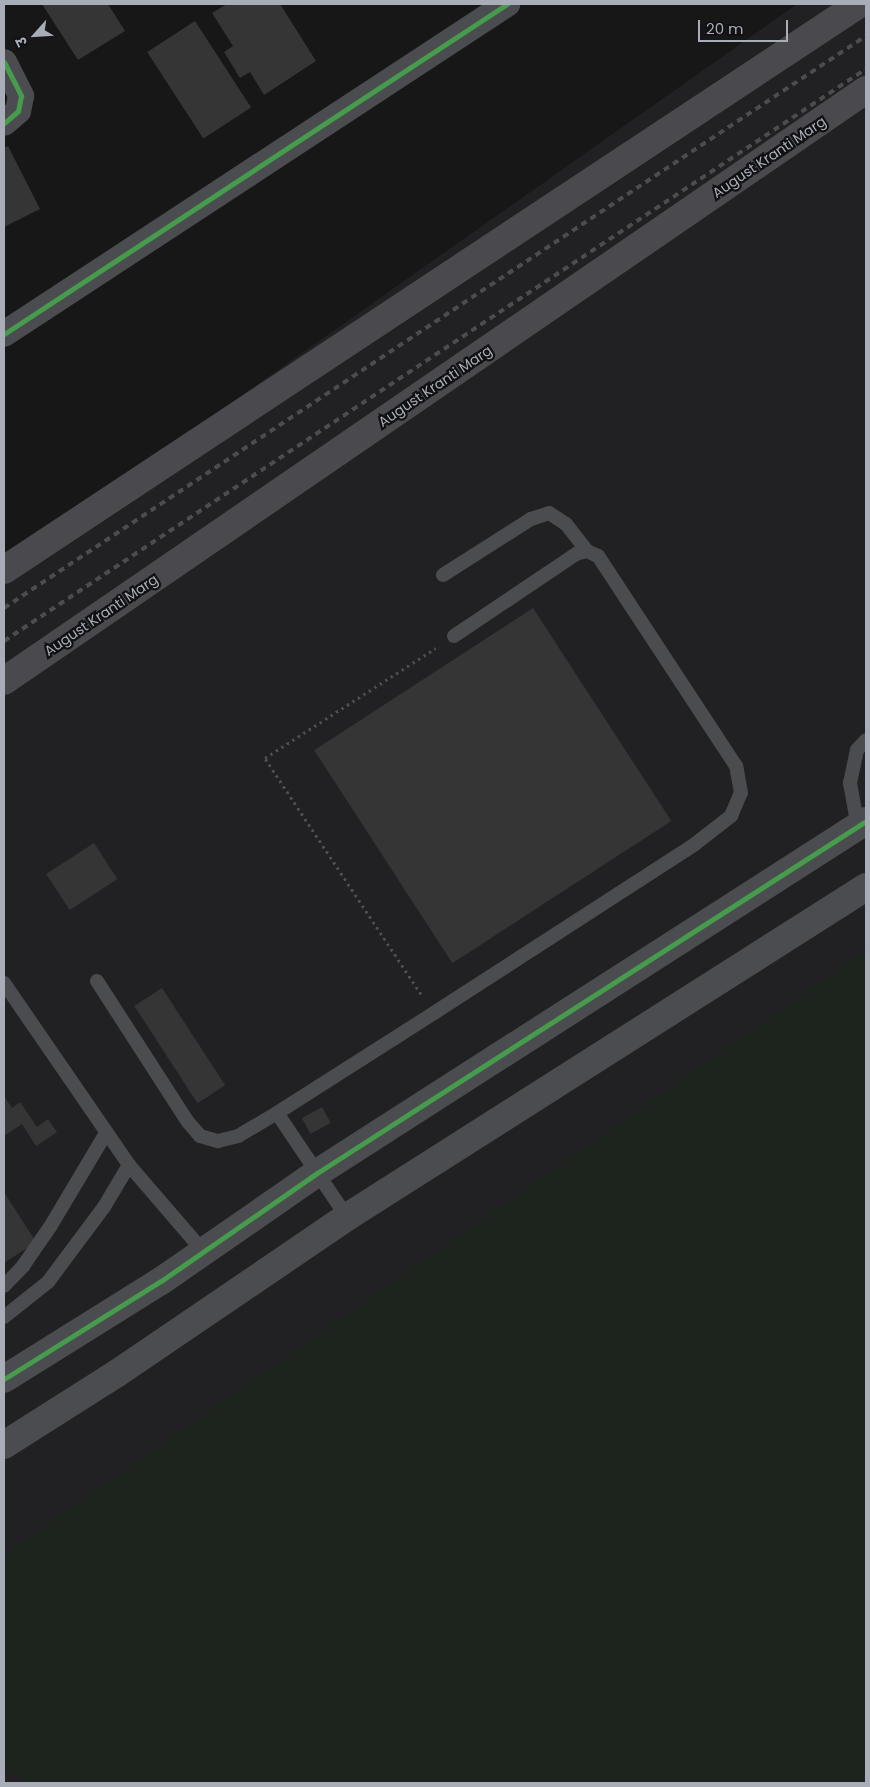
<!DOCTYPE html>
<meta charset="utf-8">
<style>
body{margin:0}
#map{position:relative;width:870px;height:1787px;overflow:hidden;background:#171717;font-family:Poppins,"Noto Sans Devanagari",sans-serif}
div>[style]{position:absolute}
.built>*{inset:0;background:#212123}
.green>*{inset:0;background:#1d241e}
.building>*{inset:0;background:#353536;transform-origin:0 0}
.path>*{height:3px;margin-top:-1.5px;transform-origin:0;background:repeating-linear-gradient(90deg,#4d4e52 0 2.5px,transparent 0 6.5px)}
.service>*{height:14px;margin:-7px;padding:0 7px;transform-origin:7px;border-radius:7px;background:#4b4c50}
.minor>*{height:26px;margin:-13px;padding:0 13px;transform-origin:13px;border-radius:13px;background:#4b4c50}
.tertiary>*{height:28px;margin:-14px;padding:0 14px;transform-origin:14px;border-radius:14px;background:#4b4c50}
.secondary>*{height:28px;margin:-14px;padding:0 14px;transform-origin:14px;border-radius:14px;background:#4a4a4e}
.rail>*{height:4px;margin-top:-2px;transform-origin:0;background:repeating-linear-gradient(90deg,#4b4c4f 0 6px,transparent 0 11px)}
.cycleway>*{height:5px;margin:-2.5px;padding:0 2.5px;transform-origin:2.5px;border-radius:2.5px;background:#469c4c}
span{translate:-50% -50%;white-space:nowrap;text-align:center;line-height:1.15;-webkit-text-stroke:4.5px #111113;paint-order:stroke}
.street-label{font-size:14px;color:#a8adb8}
.frame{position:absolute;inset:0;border:5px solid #a8adb8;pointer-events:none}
.north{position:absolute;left:10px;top:10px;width:50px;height:50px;-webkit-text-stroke:4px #111113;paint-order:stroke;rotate:244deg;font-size:14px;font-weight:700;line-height:20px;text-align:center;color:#a8adb8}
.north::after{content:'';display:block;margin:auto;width:18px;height:22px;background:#a8adb8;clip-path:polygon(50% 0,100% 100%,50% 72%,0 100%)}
.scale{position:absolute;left:698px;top:20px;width:90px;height:22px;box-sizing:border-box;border:2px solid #a8adb8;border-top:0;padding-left:6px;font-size:15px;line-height:18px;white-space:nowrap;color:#a8adb8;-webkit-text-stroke:4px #111113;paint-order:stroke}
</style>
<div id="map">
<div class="built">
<i style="clip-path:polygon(797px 4px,866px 4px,866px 1783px,4px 1783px,4px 563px)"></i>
</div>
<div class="green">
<i style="clip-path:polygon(866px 950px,866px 1783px,34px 1783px,4px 1772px,4px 1555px)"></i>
</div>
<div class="building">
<i style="clip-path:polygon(42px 4px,108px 4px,125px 31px,78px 60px)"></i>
<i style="clip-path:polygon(227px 4px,280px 4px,316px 61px,264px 95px,250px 72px,240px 78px,224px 52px,233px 46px,212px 13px)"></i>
<i style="left:195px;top:21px;width:103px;height:57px;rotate:57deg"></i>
<i style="clip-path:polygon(8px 146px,40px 209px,4px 227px,4px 148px)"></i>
<i style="left:533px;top:608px;width:254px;height:261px;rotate:57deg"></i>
<i style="left:94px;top:843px;width:43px;height:57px;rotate:57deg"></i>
<i style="left:162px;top:988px;width:116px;height:33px;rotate:57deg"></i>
<i style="clip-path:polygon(4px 1096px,12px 1108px,20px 1102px,37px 1127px,48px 1119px,57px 1132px,36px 1146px,22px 1124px,4px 1136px)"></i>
<i style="left:322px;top:1107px;width:18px;height:23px;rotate:61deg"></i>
<i style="clip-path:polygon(4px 1192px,36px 1242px,4px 1263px)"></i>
</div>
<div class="path">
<i style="left:421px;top:994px;width:283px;rotate:-123.5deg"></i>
<i style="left:265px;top:758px;width:203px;rotate:-32.8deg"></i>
</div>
<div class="service">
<i style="left:443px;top:575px;width:104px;rotate:-32.5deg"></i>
<i style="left:531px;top:519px;width:19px;rotate:-18deg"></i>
<i style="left:549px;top:513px;width:20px;rotate:33deg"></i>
<i style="left:566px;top:524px;width:34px;rotate:52deg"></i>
<i style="left:858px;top:827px;width:45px;rotate:-100.3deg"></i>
<i style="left:850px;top:783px;width:34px;rotate:-78deg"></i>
<i style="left:857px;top:750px;width:13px;rotate:-48deg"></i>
<i style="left:97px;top:981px;width:168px;rotate:57.2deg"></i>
<i style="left:188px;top:1122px;width:18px;rotate:49deg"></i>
<i style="left:200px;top:1136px;width:19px;rotate:16deg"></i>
<i style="left:218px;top:1141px;width:21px;rotate:-14deg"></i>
<i style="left:238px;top:1136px;width:45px;rotate:-30.5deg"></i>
<i style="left:277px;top:1113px;width:186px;rotate:-32.5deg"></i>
<i style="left:434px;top:1013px;width:311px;rotate:-32.9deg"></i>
<i style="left:695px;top:844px;width:46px;rotate:-37.9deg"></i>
<i style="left:731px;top:816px;width:25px;rotate:-67deg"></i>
<i style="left:741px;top:793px;width:27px;rotate:-100deg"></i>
<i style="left:736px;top:766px;width:251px;rotate:-123.3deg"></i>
<i style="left:598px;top:556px;width:12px;rotate:-156deg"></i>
<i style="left:587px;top:551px;width:11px;rotate:165deg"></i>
<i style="left:576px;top:554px;width:147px;rotate:146.1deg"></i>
<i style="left:4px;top:983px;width:221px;rotate:55.5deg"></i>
<i style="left:129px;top:1165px;width:113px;rotate:49.3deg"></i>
<i style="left:277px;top:1113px;width:125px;rotate:56.1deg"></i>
<i style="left:4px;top:1286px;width:28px;rotate:-46deg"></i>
<i style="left:23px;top:1266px;width:47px;rotate:-55.3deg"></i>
<i style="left:50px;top:1227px;width:109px;rotate:-59.2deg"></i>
<i style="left:4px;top:1317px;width:56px;rotate:-38.5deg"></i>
<i style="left:48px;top:1282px;width:94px;rotate:-53.3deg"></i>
<i style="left:104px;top:1207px;width:49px;rotate:-59.2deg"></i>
</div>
<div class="minor">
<i style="left:4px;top:62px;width:38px;rotate:63deg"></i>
<i style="left:21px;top:96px;width:15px;rotate:101deg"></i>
<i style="left:18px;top:111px;width:18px;rotate:139deg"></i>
<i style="left:4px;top:334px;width:602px;rotate:-33.27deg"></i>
</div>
<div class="tertiary">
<i style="left:4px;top:1379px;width:185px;rotate:-32deg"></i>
<i style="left:161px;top:1281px;width:190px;rotate:-34.7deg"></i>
<i style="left:317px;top:1173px;width:652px;rotate:-32.67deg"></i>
<i style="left:4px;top:1445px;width:133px;rotate:-32.4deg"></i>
<i style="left:116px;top:1374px;width:279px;rotate:-34.2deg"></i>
<i style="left:347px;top:1217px;width:615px;rotate:-32.45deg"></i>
</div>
<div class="secondary">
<i style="left:4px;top:570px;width:1025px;rotate:-33.5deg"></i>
<i style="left:4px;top:681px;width:1045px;rotate:-34.44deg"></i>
</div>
<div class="rail">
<i style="left:4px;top:608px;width:1035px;rotate:-33.57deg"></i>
<i style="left:4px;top:641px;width:1035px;rotate:-33.57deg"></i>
</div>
<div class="cycleway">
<i style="left:4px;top:62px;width:38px;rotate:63deg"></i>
<i style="left:21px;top:96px;width:15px;rotate:101deg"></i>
<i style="left:18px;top:111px;width:18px;rotate:139deg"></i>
<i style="left:4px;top:334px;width:602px;rotate:-33.27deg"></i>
<i style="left:4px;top:1379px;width:185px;rotate:-32deg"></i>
<i style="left:161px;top:1281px;width:190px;rotate:-34.7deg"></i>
<i style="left:317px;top:1173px;width:652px;rotate:-32.67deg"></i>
</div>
<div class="street-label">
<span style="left:769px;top:157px;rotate:-34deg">August Kranti Marg</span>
<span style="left:435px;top:386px;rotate:-34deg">August Kranti Marg</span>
<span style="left:101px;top:615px;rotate:-34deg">August Kranti Marg</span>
</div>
<div class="frame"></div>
<div class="north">उ</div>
<div class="scale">20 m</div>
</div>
